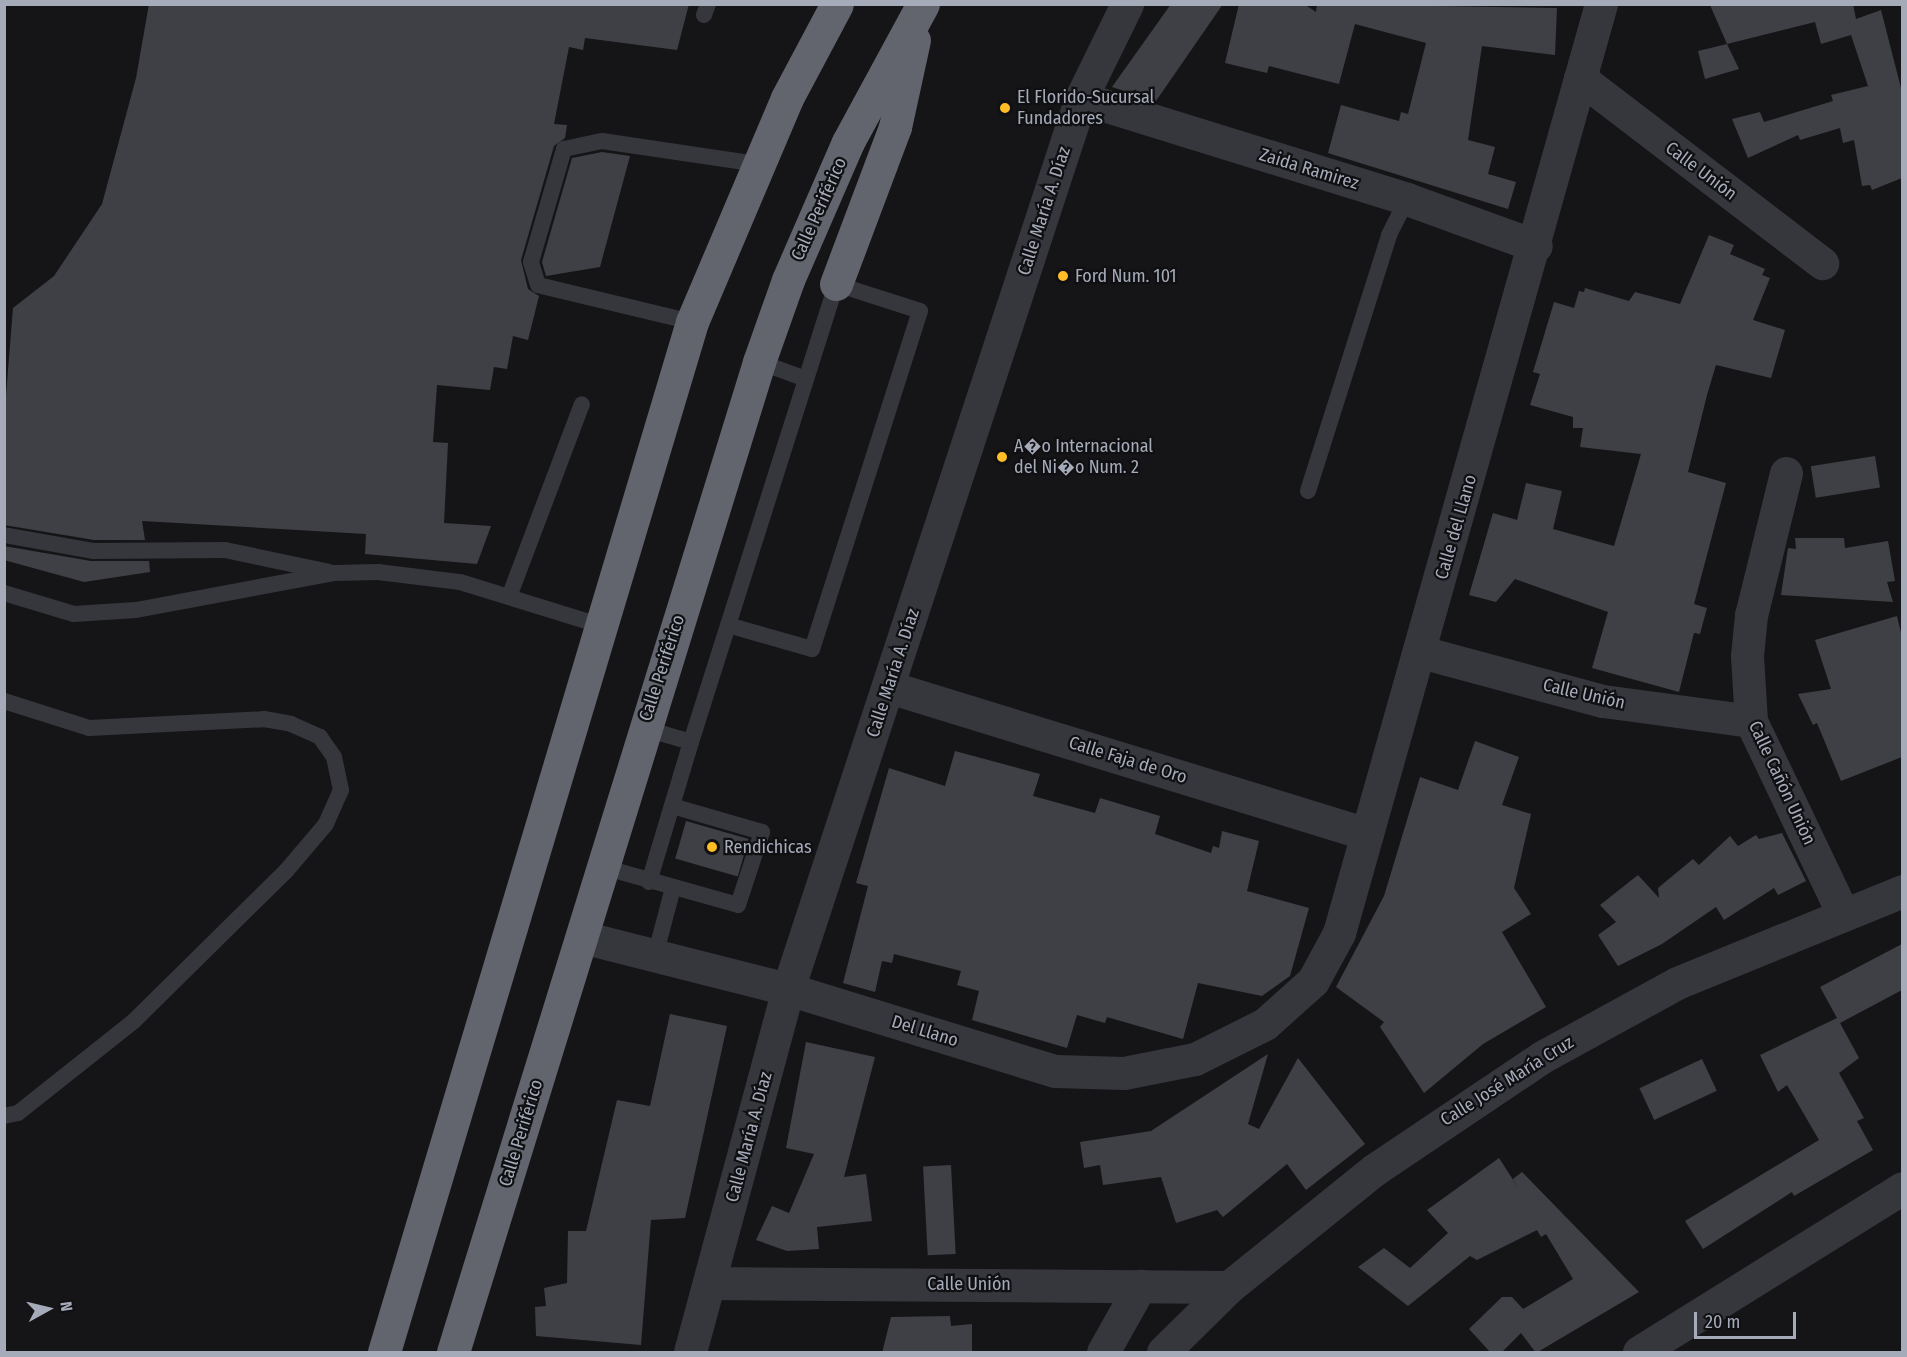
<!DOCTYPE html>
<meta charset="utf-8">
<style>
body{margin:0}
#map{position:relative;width:1907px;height:1357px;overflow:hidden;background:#151518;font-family:"Fira Sans Condensed",sans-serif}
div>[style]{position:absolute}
.building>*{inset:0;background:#3f4045;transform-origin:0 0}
.lane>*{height:16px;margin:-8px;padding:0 8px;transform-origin:8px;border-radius:8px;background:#36373d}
.street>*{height:33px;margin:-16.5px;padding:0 16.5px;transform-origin:16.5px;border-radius:16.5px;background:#36373d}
.highway>*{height:33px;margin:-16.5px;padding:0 16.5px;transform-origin:16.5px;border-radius:16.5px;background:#62656e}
.dots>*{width:16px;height:16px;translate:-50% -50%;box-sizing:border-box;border:3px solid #101013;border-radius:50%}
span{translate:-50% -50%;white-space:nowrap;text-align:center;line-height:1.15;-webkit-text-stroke:4.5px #101013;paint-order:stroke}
.poi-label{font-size:18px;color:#a6abb9}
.left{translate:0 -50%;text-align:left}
.street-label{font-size:18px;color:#a6abb9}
.frame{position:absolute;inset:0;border:6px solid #a6abb9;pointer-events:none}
.north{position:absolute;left:18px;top:1279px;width:60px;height:60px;-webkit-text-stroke:4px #101013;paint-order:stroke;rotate:82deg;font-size:16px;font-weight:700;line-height:24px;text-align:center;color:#a6abb9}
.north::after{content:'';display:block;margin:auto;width:21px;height:27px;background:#a6abb9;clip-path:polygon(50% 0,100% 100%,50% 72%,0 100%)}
.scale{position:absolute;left:1694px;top:1312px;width:102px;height:27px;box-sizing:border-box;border:3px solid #a6abb9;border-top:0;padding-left:8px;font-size:18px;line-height:21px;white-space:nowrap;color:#a6abb9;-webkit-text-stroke:4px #101013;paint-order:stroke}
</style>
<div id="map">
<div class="building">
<i style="clip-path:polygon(149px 4px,689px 4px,677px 50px,585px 38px,583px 50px,569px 47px,554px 124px,567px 125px,565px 138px,554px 146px,521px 260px,528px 289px,539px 296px,528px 340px,513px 336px,507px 369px,494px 367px,490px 390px,437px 385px,433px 442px,448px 443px,444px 523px,491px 526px,477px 564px,365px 554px,366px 534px,142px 521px,145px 540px,94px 540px,4px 525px,4px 420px,13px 308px,54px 276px,102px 204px,136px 78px)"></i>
<i style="clip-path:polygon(1171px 4px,1223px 4px,1156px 101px,1112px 87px)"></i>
<i style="clip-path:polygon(1239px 4px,1304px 4px,1316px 12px,1317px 4px,1557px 8px,1555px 55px,1482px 46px,1468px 140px,1495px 147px,1488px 174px,1516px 182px,1508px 209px,1328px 153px,1341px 105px,1399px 121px,1401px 112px,1408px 114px,1426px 43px,1355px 24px,1339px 84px,1269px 66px,1267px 73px,1225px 63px)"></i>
<i style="clip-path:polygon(1853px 4px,1856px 19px,1881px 10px,1902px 92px,1902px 178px,1872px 190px,1870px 185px,1862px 186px,1854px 140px,1843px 143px,1840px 128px,1800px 140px,1798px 135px,1748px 158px,1732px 119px,1760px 112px,1764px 122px,1833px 101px,1831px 95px,1868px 86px,1851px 35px,1821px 44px,1815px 22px,1727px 44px,1710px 5px)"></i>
<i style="clip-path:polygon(1727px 44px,1739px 69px,1705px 79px,1698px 51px)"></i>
<i style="clip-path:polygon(602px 152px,630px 156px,600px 267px,546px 276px,542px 262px,572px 158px)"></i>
<i style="clip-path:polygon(1709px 235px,1734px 245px,1730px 254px,1765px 269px,1762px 275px,1770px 278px,1753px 320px,1785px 330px,1771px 378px,1716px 365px,1707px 395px,1688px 472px,1726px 483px,1694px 604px,1707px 608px,1700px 634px,1694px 633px,1679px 692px,1592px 668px,1608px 612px,1515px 579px,1496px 602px,1469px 595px,1493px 513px,1517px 520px,1526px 483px,1562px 491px,1553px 529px,1614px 546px,1641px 454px,1580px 447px,1583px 428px,1573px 428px,1573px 417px,1530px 405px,1540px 374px,1533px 372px,1554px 302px,1574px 308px,1579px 291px,1584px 292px,1585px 288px,1629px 301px,1635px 292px,1680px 304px)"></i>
<i style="left:1875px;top:456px;width:32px;height:65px;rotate:81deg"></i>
<i style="clip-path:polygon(1795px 538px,1844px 538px,1845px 548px,1888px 541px,1895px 581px,1887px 582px,1893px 602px,1781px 595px,1788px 548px,1796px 549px)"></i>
<i style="clip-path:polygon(4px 546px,91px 561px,149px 561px,150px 572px,84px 582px,4px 560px)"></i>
<i style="clip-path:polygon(1897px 616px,1902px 637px,1902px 757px,1841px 781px,1817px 723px,1813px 725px,1798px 694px,1831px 689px,1815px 640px)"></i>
<i style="clip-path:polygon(1475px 741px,1519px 757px,1502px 805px,1531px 814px,1514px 888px,1531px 914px,1502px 932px,1546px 1007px,1483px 1044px,1424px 1093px,1380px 1027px,1384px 1022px,1336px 987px,1384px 896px,1420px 777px,1458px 790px)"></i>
<i style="clip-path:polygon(955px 751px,1040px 774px,1033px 796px,1095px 813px,1100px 798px,1160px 816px,1155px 834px,1211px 853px,1213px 846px,1219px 848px,1222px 831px,1259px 841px,1247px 891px,1309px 908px,1290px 976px,1262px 996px,1198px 983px,1183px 1039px,1107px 1017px,1105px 1023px,1077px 1015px,1067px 1048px,972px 1020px,979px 991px,957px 985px,961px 971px,894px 954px,892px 963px,882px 961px,875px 992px,843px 983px,868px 886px,856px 883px,889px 768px,945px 786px)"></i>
<i style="left:686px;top:821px;width:65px;height:39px;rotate:16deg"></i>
<i style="clip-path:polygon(1782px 833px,1806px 881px,1778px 895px,1774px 888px,1724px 920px,1716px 907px,1662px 944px,1618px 966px,1598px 935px,1616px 922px,1600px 905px,1638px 875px,1659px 898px,1658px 888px,1693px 859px,1699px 865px,1730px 836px,1738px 846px,1756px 835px,1759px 839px)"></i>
<i style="clip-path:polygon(1902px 944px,1902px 990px,1840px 1023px,1859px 1058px,1839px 1073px,1864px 1118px,1857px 1121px,1873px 1150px,1794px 1196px,1792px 1192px,1703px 1249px,1685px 1221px,1819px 1140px,1787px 1085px,1778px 1092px,1760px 1055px,1837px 1018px,1820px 987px)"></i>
<i style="clip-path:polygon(670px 1014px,727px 1026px,685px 1218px,651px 1220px,641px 1345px,536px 1336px,535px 1307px,546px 1306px,544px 1288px,567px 1283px,568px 1231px,586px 1231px,617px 1100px,650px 1106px)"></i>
<i style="clip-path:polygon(806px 1042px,875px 1057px,844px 1177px,866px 1174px,872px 1221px,817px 1227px,819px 1249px,787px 1251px,756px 1240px,772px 1206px,789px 1213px,814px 1154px,786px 1148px)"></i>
<i style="clip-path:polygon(1268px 1054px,1248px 1124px,1259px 1129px,1298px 1058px,1365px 1144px,1306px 1190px,1287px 1164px,1223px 1217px,1217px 1210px,1176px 1223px,1161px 1177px,1103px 1185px,1100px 1165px,1084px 1168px,1080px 1142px,1151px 1131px)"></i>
<i style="left:1702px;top:1059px;width:35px;height:69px;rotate:65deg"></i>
<i style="clip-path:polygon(1499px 1158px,1519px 1189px,1513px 1179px,1522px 1172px,1639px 1292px,1536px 1353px,1521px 1333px,1501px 1353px,1491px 1353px,1469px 1329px,1502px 1297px,1512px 1297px,1523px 1309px,1573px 1279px,1546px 1234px,1541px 1237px,1537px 1230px,1477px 1260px,1470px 1256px,1408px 1306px,1358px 1267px,1384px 1248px,1410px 1268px,1448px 1233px,1427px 1210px)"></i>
<i style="left:951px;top:1165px;width:89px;height:28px;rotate:87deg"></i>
<i style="clip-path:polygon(950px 1316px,951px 1326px,972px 1324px,972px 1353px,882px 1353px,891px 1317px)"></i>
</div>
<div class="lane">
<i style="left:704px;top:15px;width:12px;rotate:-70deg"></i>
<i style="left:692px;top:322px;width:158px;rotate:-166.5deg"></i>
<i style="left:538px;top:285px;width:24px;rotate:-107deg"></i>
<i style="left:531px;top:262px;width:118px;rotate:-73.7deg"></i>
<i style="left:564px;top:149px;width:39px;rotate:-12deg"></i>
<i style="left:602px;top:141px;width:158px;rotate:8.4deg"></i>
<i style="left:759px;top:362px;width:50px;rotate:19.9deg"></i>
<i style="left:1308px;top:491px;width:269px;rotate:-72.4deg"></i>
<i style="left:1389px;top:235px;width:40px;rotate:-63.4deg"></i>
<i style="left:4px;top:535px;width:90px;rotate:10.2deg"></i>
<i style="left:93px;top:551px;width:132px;rotate:-0.4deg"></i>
<i style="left:225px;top:550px;width:106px;rotate:11.9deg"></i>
<i style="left:4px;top:593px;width:73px;rotate:16.7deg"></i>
<i style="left:74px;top:614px;width:62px;rotate:-3.7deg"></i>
<i style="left:136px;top:610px;width:201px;rotate:-10.6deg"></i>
<i style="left:334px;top:573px;width:44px;rotate:-1.3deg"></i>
<i style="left:378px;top:572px;width:83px;rotate:7deg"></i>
<i style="left:460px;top:582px;width:145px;rotate:17.2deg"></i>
<i style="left:509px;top:597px;width:206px;rotate:-69.3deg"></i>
<i style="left:4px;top:701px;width:89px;rotate:17.6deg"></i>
<i style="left:89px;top:728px;width:175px;rotate:-2.9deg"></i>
<i style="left:264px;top:719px;width:27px;rotate:10deg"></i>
<i style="left:291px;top:724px;width:32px;rotate:24deg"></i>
<i style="left:320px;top:737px;width:24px;rotate:55deg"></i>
<i style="left:334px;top:757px;width:34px;rotate:78deg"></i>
<i style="left:341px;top:790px;width:37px;rotate:114deg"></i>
<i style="left:326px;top:824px;width:62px;rotate:130.4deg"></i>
<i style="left:286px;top:871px;width:214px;rotate:135.4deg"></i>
<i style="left:134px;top:1021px;width:148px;rotate:141.6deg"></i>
<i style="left:18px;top:1113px;width:14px;rotate:168deg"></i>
<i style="left:643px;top:728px;width:50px;rotate:16.3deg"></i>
<i style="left:603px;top:867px;width:140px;rotate:15.7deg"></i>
<i style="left:738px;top:905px;width:77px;rotate:-71.8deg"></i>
<i style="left:762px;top:832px;width:94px;rotate:-163.9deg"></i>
<i style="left:649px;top:882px;width:146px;rotate:-73.3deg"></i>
<i style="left:691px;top:742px;width:480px;rotate:-72.4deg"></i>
<i style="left:836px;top:284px;width:88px;rotate:17.8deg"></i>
<i style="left:920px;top:311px;width:355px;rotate:107.7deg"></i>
<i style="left:812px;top:649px;width:87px;rotate:-164.1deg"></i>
<i style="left:655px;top:956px;width:70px;rotate:-75.2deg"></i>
</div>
<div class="street">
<i style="left:1580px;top:78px;width:305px;rotate:37.4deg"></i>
<i style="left:1081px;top:98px;width:341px;rotate:17.2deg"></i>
<i style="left:1407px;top:199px;width:137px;rotate:20deg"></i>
<i style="left:1786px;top:473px;width:146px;rotate:103.8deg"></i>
<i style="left:1751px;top:615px;width:41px;rotate:95.6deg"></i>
<i style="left:1747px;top:656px;width:65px;rotate:86.5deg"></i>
<i style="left:1751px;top:721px;width:212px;rotate:64.5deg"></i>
<i style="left:1421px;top:652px;width:188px;rotate:15.1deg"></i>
<i style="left:1603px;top:701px;width:149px;rotate:7.7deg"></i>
<i style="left:889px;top:687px;width:500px;rotate:17.09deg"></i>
<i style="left:582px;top:937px;width:212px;rotate:14.2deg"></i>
<i style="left:788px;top:989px;width:279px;rotate:17.1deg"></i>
<i style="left:1055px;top:1071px;width:69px;rotate:1.7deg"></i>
<i style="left:1124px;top:1073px;width:72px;rotate:-11.2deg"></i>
<i style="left:1195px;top:1059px;width:78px;rotate:-26.6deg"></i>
<i style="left:1265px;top:1024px;width:64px;rotate:-41.9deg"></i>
<i style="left:1313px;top:981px;width:55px;rotate:-61.6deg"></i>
<i style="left:1339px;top:933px;width:965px;rotate:-74.25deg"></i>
<i style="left:710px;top:1283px;width:519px;rotate:0.44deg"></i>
<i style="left:690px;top:1352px;width:376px;rotate:-74.9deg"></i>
<i style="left:788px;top:989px;width:938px;rotate:-71.8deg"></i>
<i style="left:1081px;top:98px;width:105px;rotate:-63.9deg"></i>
<i style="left:1103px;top:1352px;width:76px;rotate:-60.7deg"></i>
<i style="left:1163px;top:1352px;width:93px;rotate:-44.6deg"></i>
<i style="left:1229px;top:1287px;width:186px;rotate:-38.9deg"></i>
<i style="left:1374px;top:1170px;width:202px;rotate:-33.9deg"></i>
<i style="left:1542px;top:1057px;width:154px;rotate:-28.7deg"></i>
<i style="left:1677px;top:983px;width:243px;rotate:-22.2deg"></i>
<i style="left:1639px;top:1352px;width:310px;rotate:-31.9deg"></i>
</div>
<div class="highway">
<i style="left:836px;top:284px;width:168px;rotate:-69.4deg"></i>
<i style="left:895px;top:127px;width:89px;rotate:-77.7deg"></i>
<i style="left:384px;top:1352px;width:1075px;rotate:-73.35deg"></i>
<i style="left:692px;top:322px;width:243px;rotate:-67deg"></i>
<i style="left:787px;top:98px;width:106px;rotate:-62deg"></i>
<i style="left:453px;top:1352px;width:1036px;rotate:-72.82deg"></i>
<i style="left:759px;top:362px;width:87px;rotate:-70.5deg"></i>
<i style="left:788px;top:280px;width:150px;rotate:-66.5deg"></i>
<i style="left:848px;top:142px;width:157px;rotate:-61.5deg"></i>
</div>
<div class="dots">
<i style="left:1005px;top:108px;background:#ffbd26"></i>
<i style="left:1063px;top:276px;background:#ffbd26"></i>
<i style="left:1002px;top:457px;background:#ffbd26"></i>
<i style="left:712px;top:847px;background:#ffbd26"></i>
</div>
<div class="poi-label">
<span class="left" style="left:1017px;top:108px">El Florido-Sucursal<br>Fundadores</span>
<span class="left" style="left:1075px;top:276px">Ford Num. 101</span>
<span class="left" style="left:1014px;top:457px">A�o Internacional<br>del Ni�o Num. 2</span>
<span class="left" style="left:724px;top:847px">Rendichicas</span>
</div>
<div class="street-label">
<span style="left:1309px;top:169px;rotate:17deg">Zaida Ramirez</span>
<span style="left:1701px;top:171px;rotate:37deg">Calle Unión</span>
<span style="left:819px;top:209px;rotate:-66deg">Calle Periférico</span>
<span style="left:1044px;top:211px;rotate:-72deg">Calle María A. Díaz</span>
<span style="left:1456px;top:527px;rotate:-74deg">Calle del Llano</span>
<span style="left:662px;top:668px;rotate:-72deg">Calle Periférico</span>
<span style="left:893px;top:673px;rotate:-72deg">Calle María A. Díaz</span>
<span style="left:1584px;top:694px;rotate:13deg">Calle Unión</span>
<span style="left:1128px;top:760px;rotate:17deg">Calle Faja de Oro</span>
<span style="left:1782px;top:783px;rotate:65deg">Calle Cañón Unión</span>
<span style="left:925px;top:1031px;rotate:17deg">Del Llano</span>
<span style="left:1507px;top:1081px;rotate:-32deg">Calle José María Cruz</span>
<span style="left:521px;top:1133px;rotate:-73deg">Calle Periférico</span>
<span style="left:749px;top:1137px;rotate:-75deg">Calle María A. Díaz</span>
<span style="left:969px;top:1284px">Calle Unión</span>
</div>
<div class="frame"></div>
<div class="north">N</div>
<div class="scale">20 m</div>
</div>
